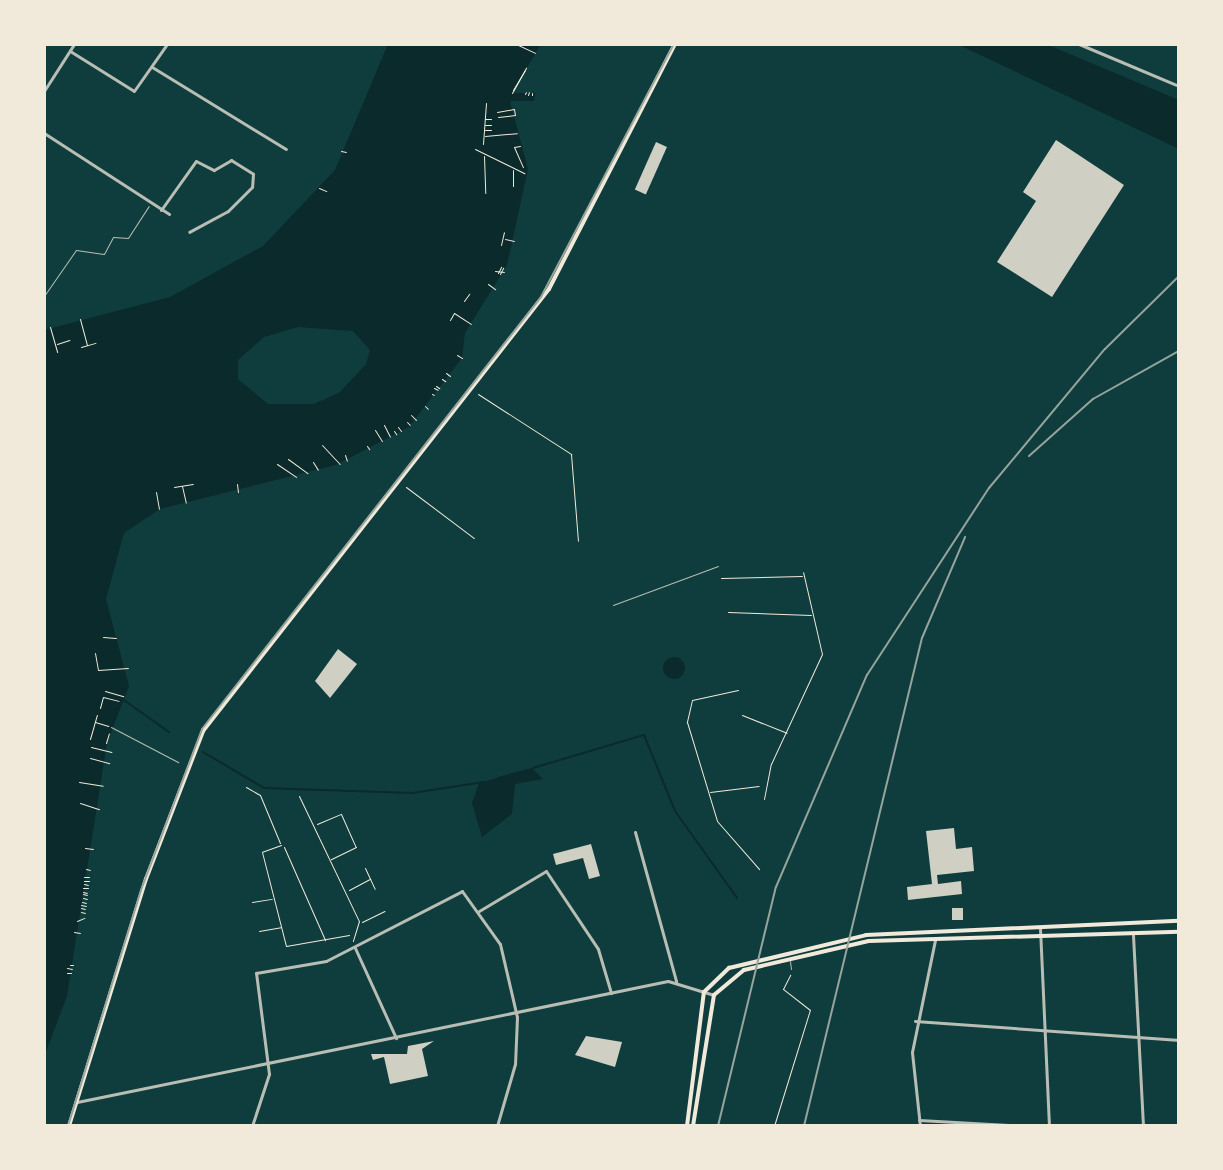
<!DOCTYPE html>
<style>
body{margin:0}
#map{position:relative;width:1223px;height:1170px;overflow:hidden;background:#0f3d3e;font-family:"Exo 2",sans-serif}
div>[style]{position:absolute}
.water>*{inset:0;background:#0a2a2b}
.round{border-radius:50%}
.stream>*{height:2px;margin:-1px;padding:0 1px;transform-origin:1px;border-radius:1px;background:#0a2a2b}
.building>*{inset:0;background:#cfcfc3;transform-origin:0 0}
.path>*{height:1px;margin:-0.5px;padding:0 0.5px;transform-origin:0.5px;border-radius:0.5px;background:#f1e9da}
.service>*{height:1px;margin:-0.5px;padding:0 0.5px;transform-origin:0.5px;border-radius:0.5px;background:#b8beb3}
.minor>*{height:3px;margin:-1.5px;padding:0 1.5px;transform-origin:1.5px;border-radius:1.5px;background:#b8beb3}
.tertiary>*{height:3px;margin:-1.5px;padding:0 1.5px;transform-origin:1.5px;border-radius:1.5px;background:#b8beb3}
.secondary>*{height:4px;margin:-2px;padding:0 2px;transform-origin:2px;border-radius:2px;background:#f1e9da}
.trunk>*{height:4px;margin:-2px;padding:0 2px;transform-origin:2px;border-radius:2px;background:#f1e9da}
.tram>*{height:2px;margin:-1px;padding:0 1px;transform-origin:1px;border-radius:1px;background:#97a49c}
.rail>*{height:2px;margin:-1px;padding:0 1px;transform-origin:1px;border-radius:1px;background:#97a49c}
span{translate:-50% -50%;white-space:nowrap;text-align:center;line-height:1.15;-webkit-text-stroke:8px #f1e9da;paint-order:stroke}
.frame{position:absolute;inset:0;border:46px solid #f1e9da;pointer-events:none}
</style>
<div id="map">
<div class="water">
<i style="clip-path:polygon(evenodd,388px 44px,541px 44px,512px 93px,535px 93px,534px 101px,510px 101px,528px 169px,507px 265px,465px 333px,462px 358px,409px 427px,336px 465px,160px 509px,124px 533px,106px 599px,129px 686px,107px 743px,67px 996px,44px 1057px,44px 330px,170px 297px,263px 246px,335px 170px,388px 44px,298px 327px,353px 331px,370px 350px,366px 364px,340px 392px,314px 404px,268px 404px,238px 379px,238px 360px,264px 337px,298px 327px)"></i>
<i style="clip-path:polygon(957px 44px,1046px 44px,1179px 100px,1179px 149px)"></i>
<i class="round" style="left:663px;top:657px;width:22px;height:22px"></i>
<i style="clip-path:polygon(532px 768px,543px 779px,515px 784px,512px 814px,482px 837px,472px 803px,479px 783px)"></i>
</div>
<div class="stream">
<i style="left:121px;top:698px;width:59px;rotate:35.3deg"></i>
<i style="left:203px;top:752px;width:71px;rotate:30.5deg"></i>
<i style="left:264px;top:788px;width:148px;rotate:1.9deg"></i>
<i style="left:412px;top:793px;width:73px;rotate:-8.7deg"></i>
<i style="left:533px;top:768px;width:116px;rotate:-16.6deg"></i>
<i style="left:644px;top:735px;width:82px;rotate:67.8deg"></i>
<i style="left:675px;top:811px;width:107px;rotate:54.5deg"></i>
<i style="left:498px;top:778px;width:30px;rotate:-15deg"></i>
</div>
<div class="building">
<i style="clip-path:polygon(1056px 140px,1124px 185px,1052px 297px,997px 262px,1036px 201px,1023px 192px)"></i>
<i style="left:656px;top:142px;width:12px;height:52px;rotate:24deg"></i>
<i style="clip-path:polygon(338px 649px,357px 664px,330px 698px,315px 681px)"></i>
<i style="clip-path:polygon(954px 828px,956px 849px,972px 847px,974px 871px,937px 875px,938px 884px,961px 881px,962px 894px,908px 900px,907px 887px,932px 884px,926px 831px)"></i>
<i style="clip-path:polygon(591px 844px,600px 876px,589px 879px,583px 858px,556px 865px,553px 854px)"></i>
<i style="left:952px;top:908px;width:11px;height:12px"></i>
<i style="clip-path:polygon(586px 1036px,622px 1042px,615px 1067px,575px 1055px)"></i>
<i style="clip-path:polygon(434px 1041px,422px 1049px,428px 1076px,390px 1084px,384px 1057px,373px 1060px,371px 1054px,407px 1054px,408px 1046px)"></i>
</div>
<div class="path">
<i style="left:516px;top:44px;width:21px;rotate:25deg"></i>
<i style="left:513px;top:90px;width:23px;rotate:-59deg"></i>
<i style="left:512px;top:93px;width:29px;rotate:-61deg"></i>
<i style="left:525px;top:94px;width:2px;rotate:-63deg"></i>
<i style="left:528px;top:95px;width:3px;rotate:-72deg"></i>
<i style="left:532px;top:95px;width:2px;rotate:-90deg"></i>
<i style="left:497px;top:112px;width:17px;rotate:-10deg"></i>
<i style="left:514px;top:109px;width:6px;rotate:81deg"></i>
<i style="left:515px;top:115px;width:17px;rotate:173deg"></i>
<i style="left:485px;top:119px;width:6px"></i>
<i style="left:485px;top:125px;width:6px"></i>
<i style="left:485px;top:130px;width:6px"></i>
<i style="left:485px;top:136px;width:32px;rotate:-5deg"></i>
<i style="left:483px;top:144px;width:41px;rotate:-85.8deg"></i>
<i style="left:520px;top:146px;width:6px;rotate:171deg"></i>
<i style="left:514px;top:147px;width:22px;rotate:66deg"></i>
<i style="left:475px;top:149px;width:55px;rotate:26.1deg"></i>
<i style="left:341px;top:151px;width:5px;rotate:11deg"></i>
<i style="left:484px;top:156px;width:37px;rotate:88deg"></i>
<i style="left:513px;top:170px;width:16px;rotate:90deg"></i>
<i style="left:319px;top:188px;width:8px;rotate:23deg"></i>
<i style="left:505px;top:239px;width:9px;rotate:13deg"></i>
<i style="left:501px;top:245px;width:13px;rotate:-77deg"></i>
<i style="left:495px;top:271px;width:9px;rotate:6deg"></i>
<i style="left:498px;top:273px;width:7px;rotate:-63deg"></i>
<i style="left:500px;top:274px;width:7px;rotate:-63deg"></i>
<i style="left:488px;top:284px;width:9px;rotate:36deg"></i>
<i style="left:464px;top:301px;width:9px;rotate:-54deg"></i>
<i style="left:80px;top:319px;width:27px;rotate:75deg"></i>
<i style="left:450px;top:320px;width:8px;rotate:-60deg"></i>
<i style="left:454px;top:313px;width:20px;rotate:33deg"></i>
<i style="left:50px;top:327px;width:26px;rotate:74deg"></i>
<i style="left:57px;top:344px;width:13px;rotate:-18deg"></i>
<i style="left:81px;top:347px;width:15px;rotate:-16deg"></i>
<i style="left:457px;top:355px;width:6px;rotate:31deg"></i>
<i style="left:446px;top:373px;width:5px;rotate:37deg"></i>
<i style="left:442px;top:379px;width:4px;rotate:34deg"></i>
<i style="left:436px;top:386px;width:4px;rotate:34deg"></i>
<i style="left:434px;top:388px;width:4px;rotate:27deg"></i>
<i style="left:432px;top:394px;width:2px;rotate:27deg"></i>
<i style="left:478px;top:394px;width:111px;rotate:32.8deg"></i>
<i style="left:571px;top:454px;width:87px;rotate:85.4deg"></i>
<i style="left:425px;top:406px;width:4px;rotate:45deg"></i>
<i style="left:411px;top:415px;width:7px;rotate:45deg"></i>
<i style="left:407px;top:422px;width:4px;rotate:45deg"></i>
<i style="left:384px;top:425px;width:13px;rotate:63deg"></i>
<i style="left:398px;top:427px;width:5px;rotate:53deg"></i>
<i style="left:375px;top:430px;width:13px;rotate:58deg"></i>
<i style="left:394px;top:431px;width:4px;rotate:56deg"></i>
<i style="left:322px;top:445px;width:26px;rotate:47deg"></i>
<i style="left:367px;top:446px;width:4px;rotate:56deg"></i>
<i style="left:345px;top:455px;width:6px;rotate:72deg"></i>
<i style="left:288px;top:459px;width:24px;rotate:36deg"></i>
<i style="left:313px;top:462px;width:9px;rotate:58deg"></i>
<i style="left:277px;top:464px;width:23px;rotate:34deg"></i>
<i style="left:237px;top:484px;width:8px;rotate:83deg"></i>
<i style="left:182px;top:486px;width:17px;rotate:77deg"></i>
<i style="left:174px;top:487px;width:19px;rotate:-9deg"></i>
<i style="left:406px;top:487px;width:85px;rotate:36.9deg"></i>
<i style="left:156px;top:492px;width:17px;rotate:80deg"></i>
<i style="left:721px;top:578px;width:81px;rotate:-1.4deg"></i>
<i style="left:728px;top:612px;width:83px;rotate:2.1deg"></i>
<i style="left:103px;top:637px;width:13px;rotate:4deg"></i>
<i style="left:95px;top:653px;width:17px;rotate:80deg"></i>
<i style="left:98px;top:670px;width:30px;rotate:-4deg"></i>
<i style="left:738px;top:690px;width:47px;rotate:167.7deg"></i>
<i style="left:692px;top:700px;width:23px;rotate:103deg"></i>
<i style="left:687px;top:722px;width:103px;rotate:73.1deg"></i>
<i style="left:717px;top:821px;width:64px;rotate:48.8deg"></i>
<i style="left:105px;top:691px;width:19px;rotate:16deg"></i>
<i style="left:100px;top:708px;width:11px;rotate:-75deg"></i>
<i style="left:103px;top:697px;width:16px;rotate:14deg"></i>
<i style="left:742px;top:715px;width:48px;rotate:21.8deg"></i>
<i style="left:95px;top:722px;width:14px;rotate:17deg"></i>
<i style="left:90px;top:739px;width:25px;rotate:-74deg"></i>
<i style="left:106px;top:743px;width:10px;rotate:-73deg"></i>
<i style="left:91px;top:747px;width:21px;rotate:14deg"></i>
<i style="left:90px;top:758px;width:20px;rotate:15deg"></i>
<i style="left:79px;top:782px;width:24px;rotate:9deg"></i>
<i style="left:246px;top:787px;width:16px;rotate:30deg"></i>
<i style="left:260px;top:795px;width:52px;rotate:67.4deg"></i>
<i style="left:710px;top:792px;width:49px;rotate:-7deg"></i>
<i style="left:299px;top:796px;width:139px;rotate:64.4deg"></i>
<i style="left:359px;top:921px;width:21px;rotate:107deg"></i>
<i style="left:764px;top:799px;width:36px;rotate:-79deg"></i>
<i style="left:771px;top:764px;width:121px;rotate:-65.1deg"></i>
<i style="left:822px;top:654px;width:84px;rotate:-103deg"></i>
<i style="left:80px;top:803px;width:20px;rotate:18deg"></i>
<i style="left:317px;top:824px;width:26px;rotate:-23deg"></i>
<i style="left:341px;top:814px;width:36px;rotate:66deg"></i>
<i style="left:356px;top:847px;width:28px;rotate:154deg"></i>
<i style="left:281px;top:845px;width:20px;rotate:160deg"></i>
<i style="left:262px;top:852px;width:97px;rotate:75.7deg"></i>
<i style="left:286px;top:946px;width:64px;rotate:-9.9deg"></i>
<i style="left:284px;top:847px;width:102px;rotate:66.2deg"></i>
<i style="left:85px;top:848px;width:8px;rotate:7deg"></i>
<i style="left:365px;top:868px;width:23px;rotate:65deg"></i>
<i style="left:86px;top:869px;width:4px;rotate:14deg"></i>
<i style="left:84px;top:877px;width:5px"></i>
<i style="left:84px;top:881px;width:5px"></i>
<i style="left:84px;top:884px;width:4px;rotate:14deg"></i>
<i style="left:83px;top:888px;width:5px"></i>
<i style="left:349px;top:890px;width:24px;rotate:-28deg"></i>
<i style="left:83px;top:892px;width:4px;rotate:14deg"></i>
<i style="left:83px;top:894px;width:4px;rotate:14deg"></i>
<i style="left:83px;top:898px;width:4px;rotate:14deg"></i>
<i style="left:82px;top:902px;width:4px;rotate:14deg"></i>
<i style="left:252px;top:902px;width:20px;rotate:-9deg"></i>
<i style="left:81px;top:905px;width:5px;rotate:11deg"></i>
<i style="left:81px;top:908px;width:4px;rotate:14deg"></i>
<i style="left:81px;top:912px;width:4px;rotate:14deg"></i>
<i style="left:77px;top:921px;width:8px;rotate:-23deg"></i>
<i style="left:362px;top:922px;width:25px;rotate:-26deg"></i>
<i style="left:259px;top:931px;width:22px;rotate:-10deg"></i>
<i style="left:74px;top:932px;width:6px;rotate:9deg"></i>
<i style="left:70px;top:965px;width:3px"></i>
<i style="left:67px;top:968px;width:5px;rotate:11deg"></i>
<i style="left:67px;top:973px;width:4px"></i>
<i style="left:774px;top:1126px;width:121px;rotate:-72.8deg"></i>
<i style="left:810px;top:1010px;width:34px;rotate:-142deg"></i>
<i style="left:783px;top:989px;width:16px;rotate:-63deg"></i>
</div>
<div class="service">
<i style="left:44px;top:296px;width:56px;rotate:-55.2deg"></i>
<i style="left:76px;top:250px;width:28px;rotate:8deg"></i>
<i style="left:104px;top:254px;width:19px;rotate:-62deg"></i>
<i style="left:113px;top:237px;width:15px;rotate:4deg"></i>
<i style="left:128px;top:238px;width:38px;rotate:-57deg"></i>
<i style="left:613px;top:605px;width:112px;rotate:-20.4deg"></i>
<i style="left:111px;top:727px;width:76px;rotate:27.6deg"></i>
<i style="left:790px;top:961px;width:8px;rotate:83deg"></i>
</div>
<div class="minor">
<i style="left:1079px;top:44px;width:108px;rotate:22.8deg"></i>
<i style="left:70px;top:51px;width:75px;rotate:32deg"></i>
<i style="left:134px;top:91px;width:57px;rotate:-54.9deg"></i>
<i style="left:152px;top:67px;width:157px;rotate:31.5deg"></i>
<i style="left:44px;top:91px;width:56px;rotate:-57.4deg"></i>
<i style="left:44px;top:133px;width:149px;rotate:32.9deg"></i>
<i style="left:161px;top:210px;width:60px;rotate:-54.5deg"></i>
<i style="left:196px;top:161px;width:20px;rotate:27deg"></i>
<i style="left:214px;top:170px;width:20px;rotate:-30deg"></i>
<i style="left:231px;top:160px;width:26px;rotate:32deg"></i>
<i style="left:253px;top:174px;width:13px;rotate:94deg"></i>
<i style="left:252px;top:187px;width:34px;rotate:135deg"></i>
<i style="left:228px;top:211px;width:44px;rotate:151.7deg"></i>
<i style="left:635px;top:832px;width:155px;rotate:74.6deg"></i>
<i style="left:479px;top:911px;width:78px;rotate:-30.8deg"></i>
<i style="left:546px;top:871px;width:94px;rotate:56.3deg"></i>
<i style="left:598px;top:949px;width:46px;rotate:73.5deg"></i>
<i style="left:1040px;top:928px;width:198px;rotate:87.4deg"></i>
<i style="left:1133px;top:935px;width:191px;rotate:87deg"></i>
<i style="left:355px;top:948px;width:99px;rotate:65.5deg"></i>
<i style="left:915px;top:1021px;width:265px;rotate:4.1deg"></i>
<i style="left:919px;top:1120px;width:107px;rotate:3.2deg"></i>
<i style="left:252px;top:1126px;width:55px;rotate:-71.9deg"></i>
<i style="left:269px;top:1074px;width:102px;rotate:-97.3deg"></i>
<i style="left:256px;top:973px;width:71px;rotate:-9.7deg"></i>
<i style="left:326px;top:961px;width:153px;rotate:-27.2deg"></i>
<i style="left:462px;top:891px;width:65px;rotate:54.4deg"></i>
<i style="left:500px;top:944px;width:75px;rotate:76.9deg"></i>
<i style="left:517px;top:1017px;width:47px;rotate:92.4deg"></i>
<i style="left:515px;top:1064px;width:65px;rotate:106.2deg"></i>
<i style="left:920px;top:1126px;width:74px;rotate:-96.2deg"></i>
<i style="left:912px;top:1052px;width:114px;rotate:-78.4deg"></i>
</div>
<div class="tertiary">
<i style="left:77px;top:1102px;width:603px;rotate:-11.57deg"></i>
<i style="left:668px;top:981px;width:48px;rotate:16.9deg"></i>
</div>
<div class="secondary">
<i style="left:704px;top:992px;width:35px;rotate:-44deg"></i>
<i style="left:729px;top:968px;width:141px;rotate:-13.5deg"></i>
<i style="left:866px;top:935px;width:313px;rotate:-2.6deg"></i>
<i style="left:714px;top:995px;width:39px;rotate:-40deg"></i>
<i style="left:744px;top:970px;width:128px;rotate:-13.1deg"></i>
<i style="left:869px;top:941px;width:310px;rotate:-1.7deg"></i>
<i style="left:69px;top:1126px;width:259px;rotate:-72.7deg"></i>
<i style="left:146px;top:879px;width:159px;rotate:-68.9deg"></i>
<i style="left:203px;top:731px;width:561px;rotate:-51.95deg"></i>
<i style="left:549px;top:289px;width:276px;rotate:-62.8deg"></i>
</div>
<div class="trunk">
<i style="left:687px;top:1126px;width:135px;rotate:-82.8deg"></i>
<i style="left:693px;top:1126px;width:133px;rotate:-80.9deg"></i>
</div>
<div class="tram">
<i style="left:68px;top:1126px;width:247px;rotate:-72.8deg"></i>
<i style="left:141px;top:890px;width:172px;rotate:-69.2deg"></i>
<i style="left:202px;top:729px;width:549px;rotate:-51.88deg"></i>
<i style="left:541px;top:297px;width:286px;rotate:-62.3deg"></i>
</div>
<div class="rail">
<i style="left:1029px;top:456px;width:86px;rotate:-41.7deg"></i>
<i style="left:1093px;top:399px;width:98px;rotate:-29.2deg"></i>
<i style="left:718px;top:1126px;width:246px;rotate:-76.4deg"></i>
<i style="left:776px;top:887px;width:231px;rotate:-66.8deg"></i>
<i style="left:867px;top:675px;width:223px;rotate:-56.9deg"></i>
<i style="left:989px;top:488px;width:181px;rotate:-50.2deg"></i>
<i style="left:1105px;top:349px;width:104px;rotate:-44.6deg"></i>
<i style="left:804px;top:1126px;width:502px;rotate:-76.41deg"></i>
<i style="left:922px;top:638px;width:110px;rotate:-66.9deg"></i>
</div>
<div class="frame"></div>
</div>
